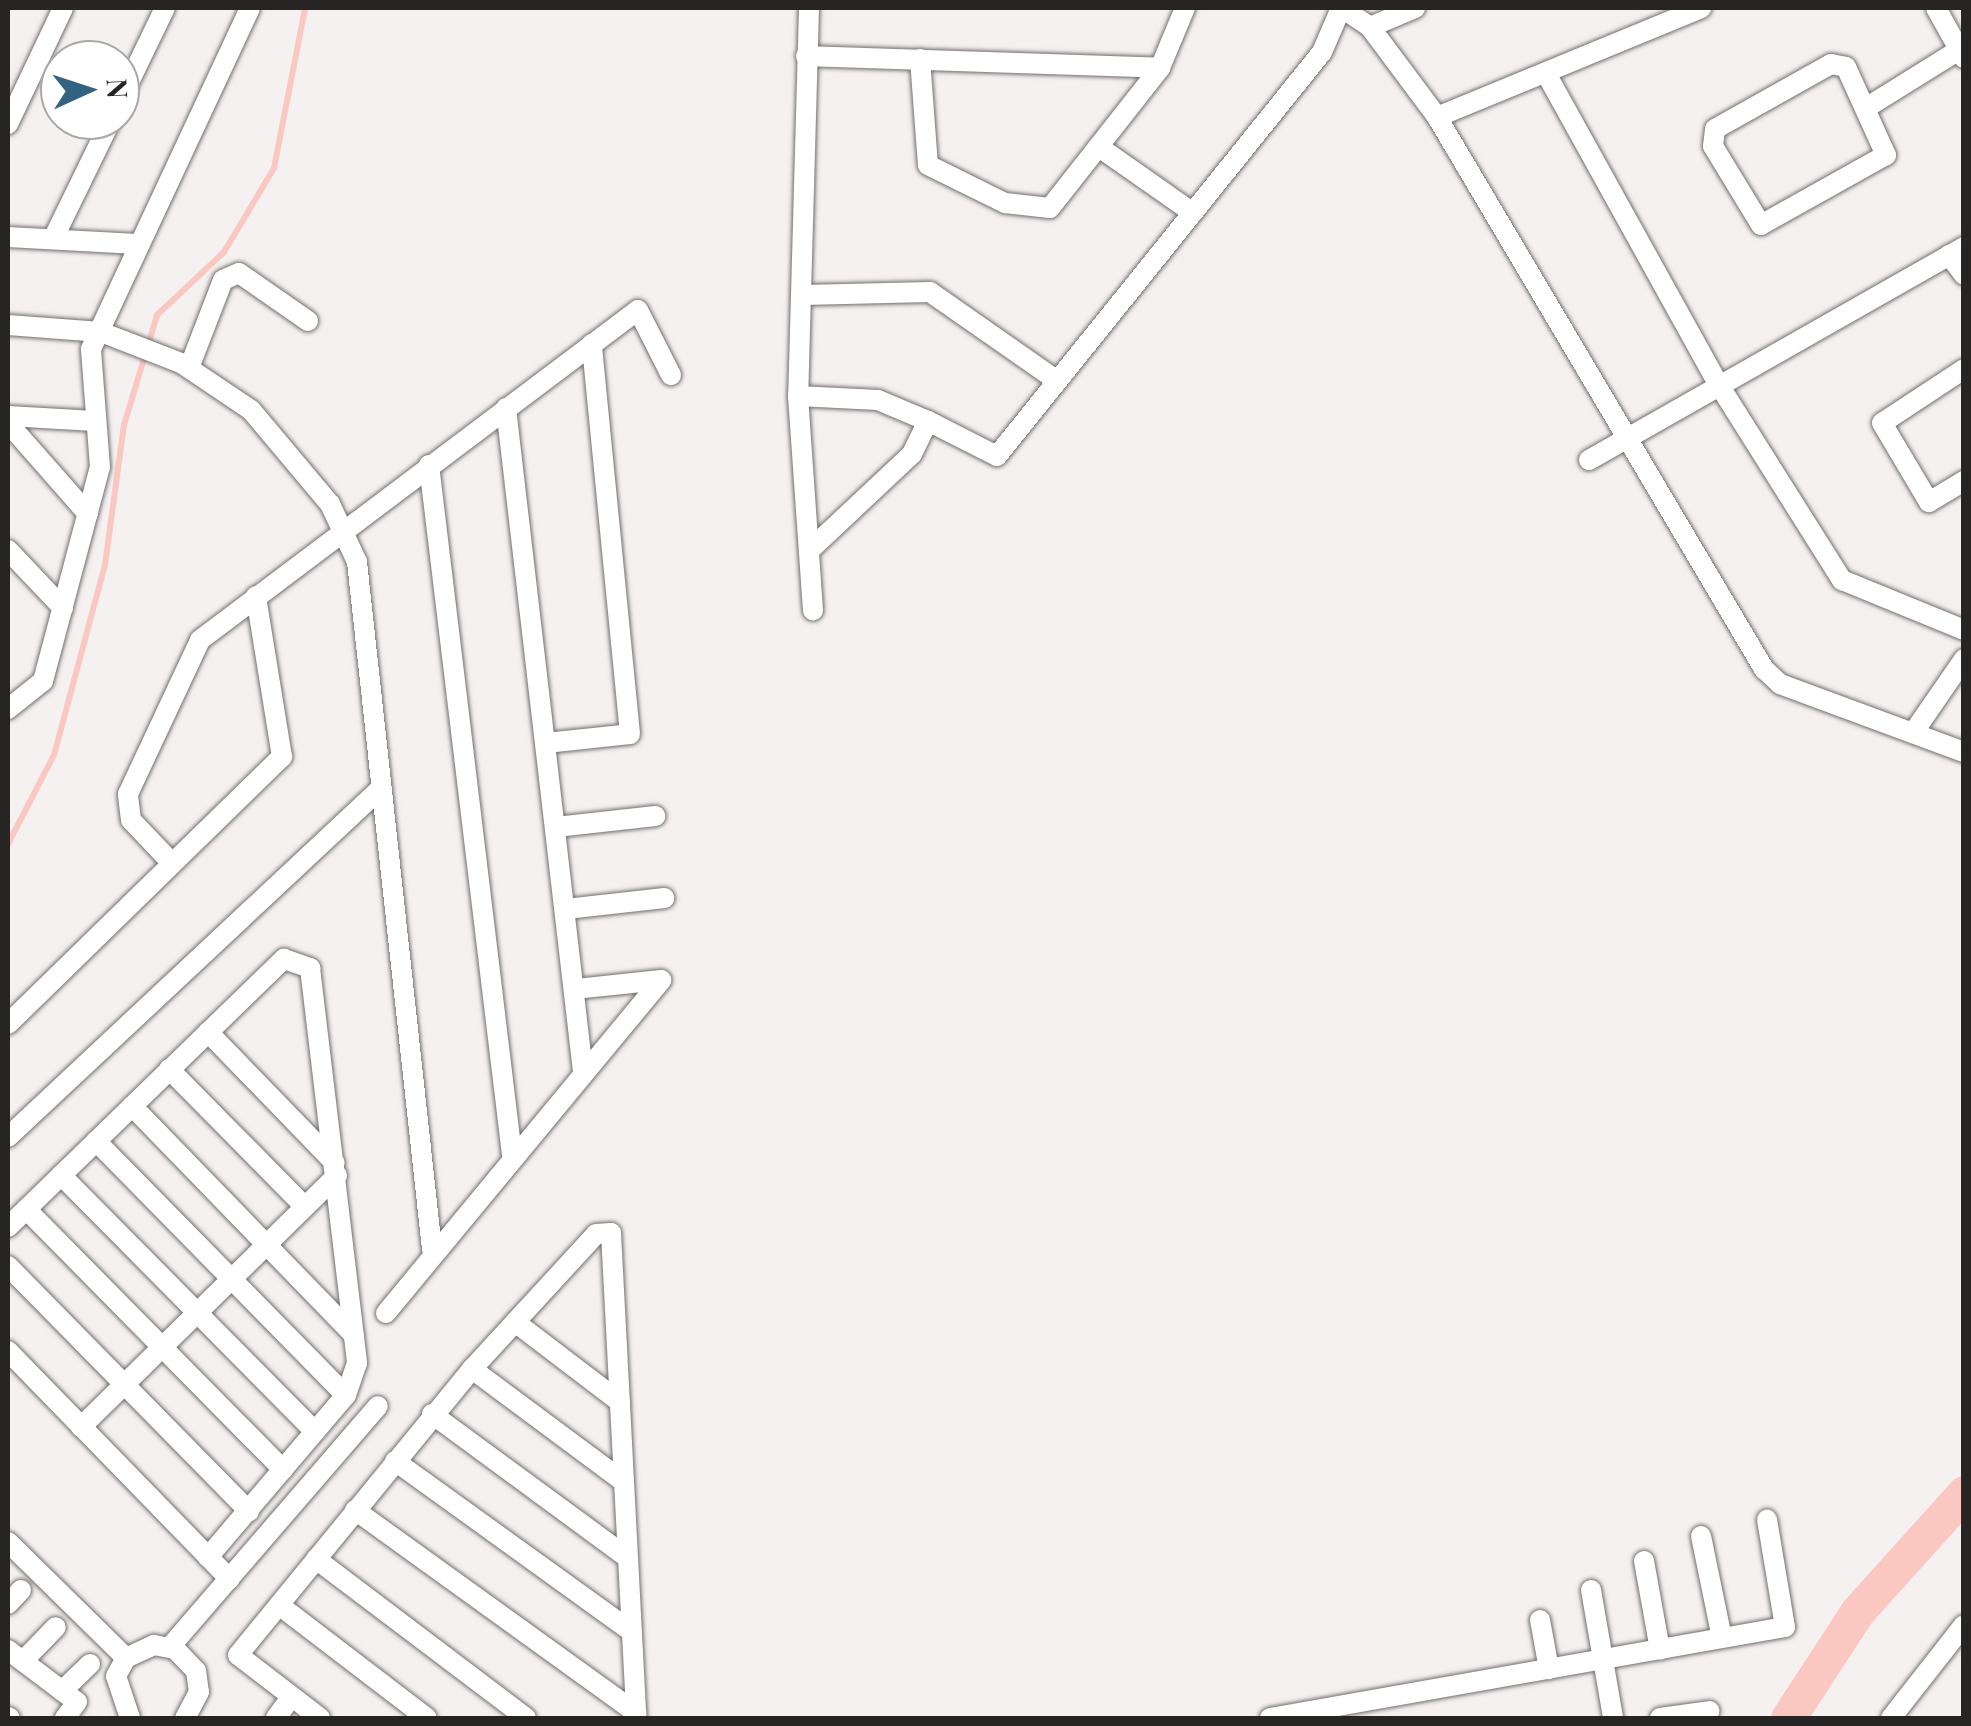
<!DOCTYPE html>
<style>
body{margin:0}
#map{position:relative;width:1971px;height:1726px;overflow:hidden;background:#f6f1f1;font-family:"Playfair Display",serif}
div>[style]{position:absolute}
.stream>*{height:6px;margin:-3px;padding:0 3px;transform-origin:3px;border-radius:3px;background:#fac8c1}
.river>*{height:35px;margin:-17.5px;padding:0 17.5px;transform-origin:17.5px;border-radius:17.5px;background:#fac8c1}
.roads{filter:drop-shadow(0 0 2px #726e6d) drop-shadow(0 0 2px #726e6d)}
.minor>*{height:20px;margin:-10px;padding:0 10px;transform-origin:10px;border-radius:10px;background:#fff}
span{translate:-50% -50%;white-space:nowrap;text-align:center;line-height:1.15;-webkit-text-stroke:10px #fff;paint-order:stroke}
.frame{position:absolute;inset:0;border:10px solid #262524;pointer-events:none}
.north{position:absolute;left:40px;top:40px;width:100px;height:100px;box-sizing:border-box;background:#fff;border:2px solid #a8a8a7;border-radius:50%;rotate:87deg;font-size:28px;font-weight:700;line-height:40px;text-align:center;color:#262524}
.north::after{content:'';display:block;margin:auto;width:35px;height:45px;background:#326381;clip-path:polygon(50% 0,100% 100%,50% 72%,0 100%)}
</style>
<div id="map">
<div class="stream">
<i style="left:8px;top:844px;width:100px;rotate:-62.7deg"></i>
<i style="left:54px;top:755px;width:197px;rotate:-75deg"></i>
<i style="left:105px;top:565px;width:141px;rotate:-82.3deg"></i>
<i style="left:124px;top:425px;width:115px;rotate:-73.3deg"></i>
<i style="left:157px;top:315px;width:92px;rotate:-43.2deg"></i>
<i style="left:224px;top:252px;width:98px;rotate:-59.2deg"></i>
<i style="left:274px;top:168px;width:163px;rotate:-79deg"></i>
</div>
<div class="river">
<i style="left:1788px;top:1718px;width:126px;rotate:-56.9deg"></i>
<i style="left:1857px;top:1612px;width:160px;rotate:-48deg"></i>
</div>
<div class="roads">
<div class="minor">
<i style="left:809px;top:8px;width:388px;rotate:91.6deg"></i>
<i style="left:798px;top:396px;width:215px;rotate:86deg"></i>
<i style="left:1342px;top:8px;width:34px;rotate:34deg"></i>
<i style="left:1370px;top:27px;width:112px;rotate:53.3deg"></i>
<i style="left:1437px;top:117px;width:642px;rotate:59.36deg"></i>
<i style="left:1764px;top:669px;width:22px;rotate:43deg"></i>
<i style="left:1780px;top:684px;width:196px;rotate:20.3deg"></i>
<i style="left:1936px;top:8px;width:57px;rotate:60.8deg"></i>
<i style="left:1370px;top:27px;width:49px;rotate:-22.9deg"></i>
<i style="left:806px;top:56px;width:354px;rotate:1.9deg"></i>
<i style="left:920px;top:59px;width:106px;rotate:85.7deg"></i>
<i style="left:928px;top:165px;width:86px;rotate:26.3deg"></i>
<i style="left:1005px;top:203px;width:45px;rotate:6.3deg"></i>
<i style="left:1050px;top:208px;width:178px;rotate:-51.8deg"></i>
<i style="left:1160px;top:68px;width:65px;rotate:-67.4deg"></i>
<i style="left:1831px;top:64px;width:15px;rotate:11deg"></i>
<i style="left:1846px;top:67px;width:97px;rotate:65.6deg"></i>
<i style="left:1886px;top:155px;width:143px;rotate:150.8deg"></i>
<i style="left:1761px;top:225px;width:92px;rotate:-121.3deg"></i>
<i style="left:1713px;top:146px;width:17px;rotate:-83deg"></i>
<i style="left:1715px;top:129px;width:133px;rotate:-29.3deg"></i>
<i style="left:1548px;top:77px;width:352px;rotate:61deg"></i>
<i style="left:1719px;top:385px;width:231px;rotate:57.8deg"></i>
<i style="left:1842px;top:580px;width:132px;rotate:22.3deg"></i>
<i style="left:120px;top:101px;width:103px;rotate:-64.2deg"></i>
<i style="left:1869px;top:106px;width:106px;rotate:-31.9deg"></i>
<i style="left:1437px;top:117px;width:286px;rotate:-22.4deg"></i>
<i style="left:8px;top:124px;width:128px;rotate:-64.6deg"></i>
<i style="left:1099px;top:147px;width:110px;rotate:35deg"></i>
<i style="left:55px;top:235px;width:128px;rotate:-64deg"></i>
<i style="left:8px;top:237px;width:129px;rotate:3.1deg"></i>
<i style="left:1949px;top:255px;width:25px;rotate:53deg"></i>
<i style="left:802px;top:295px;width:128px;rotate:-1.3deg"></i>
<i style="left:930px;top:292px;width:154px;rotate:34.9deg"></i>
<i style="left:8px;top:325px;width:93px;rotate:4.3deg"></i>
<i style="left:101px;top:332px;width:86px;rotate:21.2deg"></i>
<i style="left:181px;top:363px;width:84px;rotate:33.9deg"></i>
<i style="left:251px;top:410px;width:123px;rotate:50deg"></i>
<i style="left:330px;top:504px;width:64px;rotate:65deg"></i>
<i style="left:357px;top:562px;width:691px;rotate:83.77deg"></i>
<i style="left:189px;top:368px;width:94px;rotate:-68.9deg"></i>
<i style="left:223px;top:280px;width:17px;rotate:-24deg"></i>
<i style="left:239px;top:273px;width:84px;rotate:34.8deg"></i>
<i style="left:1964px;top:369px;width:98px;rotate:146.6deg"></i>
<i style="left:1882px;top:423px;width:92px;rotate:59.3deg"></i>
<i style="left:1929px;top:502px;width:41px;rotate:-31deg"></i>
<i style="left:798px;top:396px;width:80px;rotate:2.9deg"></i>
<i style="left:878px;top:400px;width:54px;rotate:22.8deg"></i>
<i style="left:928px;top:421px;width:37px;rotate:116deg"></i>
<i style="left:912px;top:454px;width:139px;rotate:136.8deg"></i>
<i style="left:506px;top:408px;width:667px;rotate:83.38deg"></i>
<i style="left:8px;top:416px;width:87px;rotate:3.3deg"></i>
<i style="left:928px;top:421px;width:77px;rotate:26.9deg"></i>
<i style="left:997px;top:456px;width:518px;rotate:-51.18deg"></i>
<i style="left:1322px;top:52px;width:48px;rotate:-66.6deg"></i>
<i style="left:8px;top:423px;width:121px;rotate:48.7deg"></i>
<i style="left:1589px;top:460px;width:431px;rotate:-29.6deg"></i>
<i style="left:429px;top:465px;width:695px;rotate:83.14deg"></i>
<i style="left:8px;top:550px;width:80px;rotate:46.5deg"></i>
<i style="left:8px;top:709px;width:45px;rotate:-38.7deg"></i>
<i style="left:43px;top:681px;width:221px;rotate:-75.1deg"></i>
<i style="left:100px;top:467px;width:118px;rotate:-94.4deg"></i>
<i style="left:91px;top:349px;width:376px;rotate:-65deg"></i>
<i style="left:1913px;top:733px;width:90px;rotate:-55.4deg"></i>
<i style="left:546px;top:743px;width:84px;rotate:-6.1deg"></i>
<i style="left:630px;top:734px;width:392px;rotate:-95.6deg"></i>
<i style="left:556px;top:827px;width:100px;rotate:-6.3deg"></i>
<i style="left:169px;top:860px;width:55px;rotate:-133.5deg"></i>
<i style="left:131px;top:820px;width:26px;rotate:-97deg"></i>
<i style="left:128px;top:794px;width:170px;rotate:-64.9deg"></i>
<i style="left:200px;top:640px;width:548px;rotate:-37deg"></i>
<i style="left:638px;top:310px;width:73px;rotate:63.1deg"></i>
<i style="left:566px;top:909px;width:99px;rotate:-6.4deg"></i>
<i style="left:8px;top:1024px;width:383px;rotate:-44.3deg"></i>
<i style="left:282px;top:757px;width:163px;rotate:-99.2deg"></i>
<i style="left:208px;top:1032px;width:182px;rotate:45.9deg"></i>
<i style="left:169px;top:1069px;width:191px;rotate:45.4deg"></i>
<i style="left:132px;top:1106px;width:319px;rotate:45.9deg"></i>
<i style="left:8px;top:1137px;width:508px;rotate:-43.09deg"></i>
<i style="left:96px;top:1141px;width:356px;rotate:45.5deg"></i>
<i style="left:61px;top:1175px;width:361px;rotate:45.3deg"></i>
<i style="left:26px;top:1209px;width:366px;rotate:45.4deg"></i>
<i style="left:8px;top:1227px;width:385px;rotate:-44.2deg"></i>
<i style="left:284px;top:959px;width:28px;rotate:19deg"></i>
<i style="left:310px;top:968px;width:398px;rotate:83.2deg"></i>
<i style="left:357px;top:1363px;width:34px;rotate:109deg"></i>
<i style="left:346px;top:1395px;width:213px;rotate:130.4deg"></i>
<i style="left:8px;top:1266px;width:344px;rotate:45.5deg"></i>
<i style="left:386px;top:1313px;width:432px;rotate:-50.4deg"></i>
<i style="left:661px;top:980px;width:85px;rotate:174deg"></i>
<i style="left:515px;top:1322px;width:132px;rotate:37.3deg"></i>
<i style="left:8px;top:1351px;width:318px;rotate:45.8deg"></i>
<i style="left:472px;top:1369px;width:189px;rotate:36.6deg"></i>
<i style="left:432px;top:1414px;width:243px;rotate:36.3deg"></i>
<i style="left:81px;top:1427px;width:359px;rotate:-44.5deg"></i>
<i style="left:395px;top:1461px;width:291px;rotate:35.8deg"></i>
<i style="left:355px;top:1510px;width:347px;rotate:35.8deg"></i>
<i style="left:1701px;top:1536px;width:104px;rotate:78.4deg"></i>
<i style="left:8px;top:1542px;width:165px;rotate:44.5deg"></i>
<i style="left:316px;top:1559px;width:263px;rotate:37.1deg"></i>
<i style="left:1644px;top:1561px;width:90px;rotate:79.8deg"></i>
<i style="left:1591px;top:1590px;width:130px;rotate:80.2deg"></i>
<i style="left:8px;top:1604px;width:19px;rotate:-47deg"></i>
<i style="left:279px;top:1605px;width:186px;rotate:37.4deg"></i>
<i style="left:1540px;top:1620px;width:50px;rotate:79.6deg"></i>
<i style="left:170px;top:1647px;width:318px;rotate:-49.2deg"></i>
<i style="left:8px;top:1650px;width:86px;rotate:37deg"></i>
<i style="left:77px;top:1702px;width:20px;rotate:127deg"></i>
<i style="left:23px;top:1661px;width:47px;rotate:-45.9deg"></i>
<i style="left:62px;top:1691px;width:39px;rotate:-44deg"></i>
<i style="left:8px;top:1717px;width:2px;rotate:27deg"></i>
<i style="left:130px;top:1718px;width:44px;rotate:-108.4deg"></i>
<i style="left:116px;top:1676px;width:21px;rotate:-61deg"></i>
<i style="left:126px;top:1658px;width:31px;rotate:-25deg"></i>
<i style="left:154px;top:1645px;width:21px;rotate:11deg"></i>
<i style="left:175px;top:1649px;width:30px;rotate:46deg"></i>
<i style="left:196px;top:1671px;width:21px;rotate:82deg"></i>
<i style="left:199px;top:1692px;width:30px;rotate:118deg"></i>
<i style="left:276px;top:1718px;width:26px;rotate:-54deg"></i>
<i style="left:320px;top:1718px;width:103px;rotate:-142.5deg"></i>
<i style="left:238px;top:1655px;width:370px;rotate:-50.7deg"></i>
<i style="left:472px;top:1369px;width:183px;rotate:-47.4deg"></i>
<i style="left:596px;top:1234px;width:15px;rotate:-4deg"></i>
<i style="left:611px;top:1233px;width:486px;rotate:87deg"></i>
<i style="left:1270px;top:1718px;width:523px;rotate:-10.02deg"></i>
<i style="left:1785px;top:1627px;width:109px;rotate:-99.5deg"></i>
<i style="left:1660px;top:1718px;width:50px;rotate:-8deg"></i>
<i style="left:1891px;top:1718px;width:118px;rotate:-51.9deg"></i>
</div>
</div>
<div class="frame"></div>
<div class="north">N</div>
</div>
